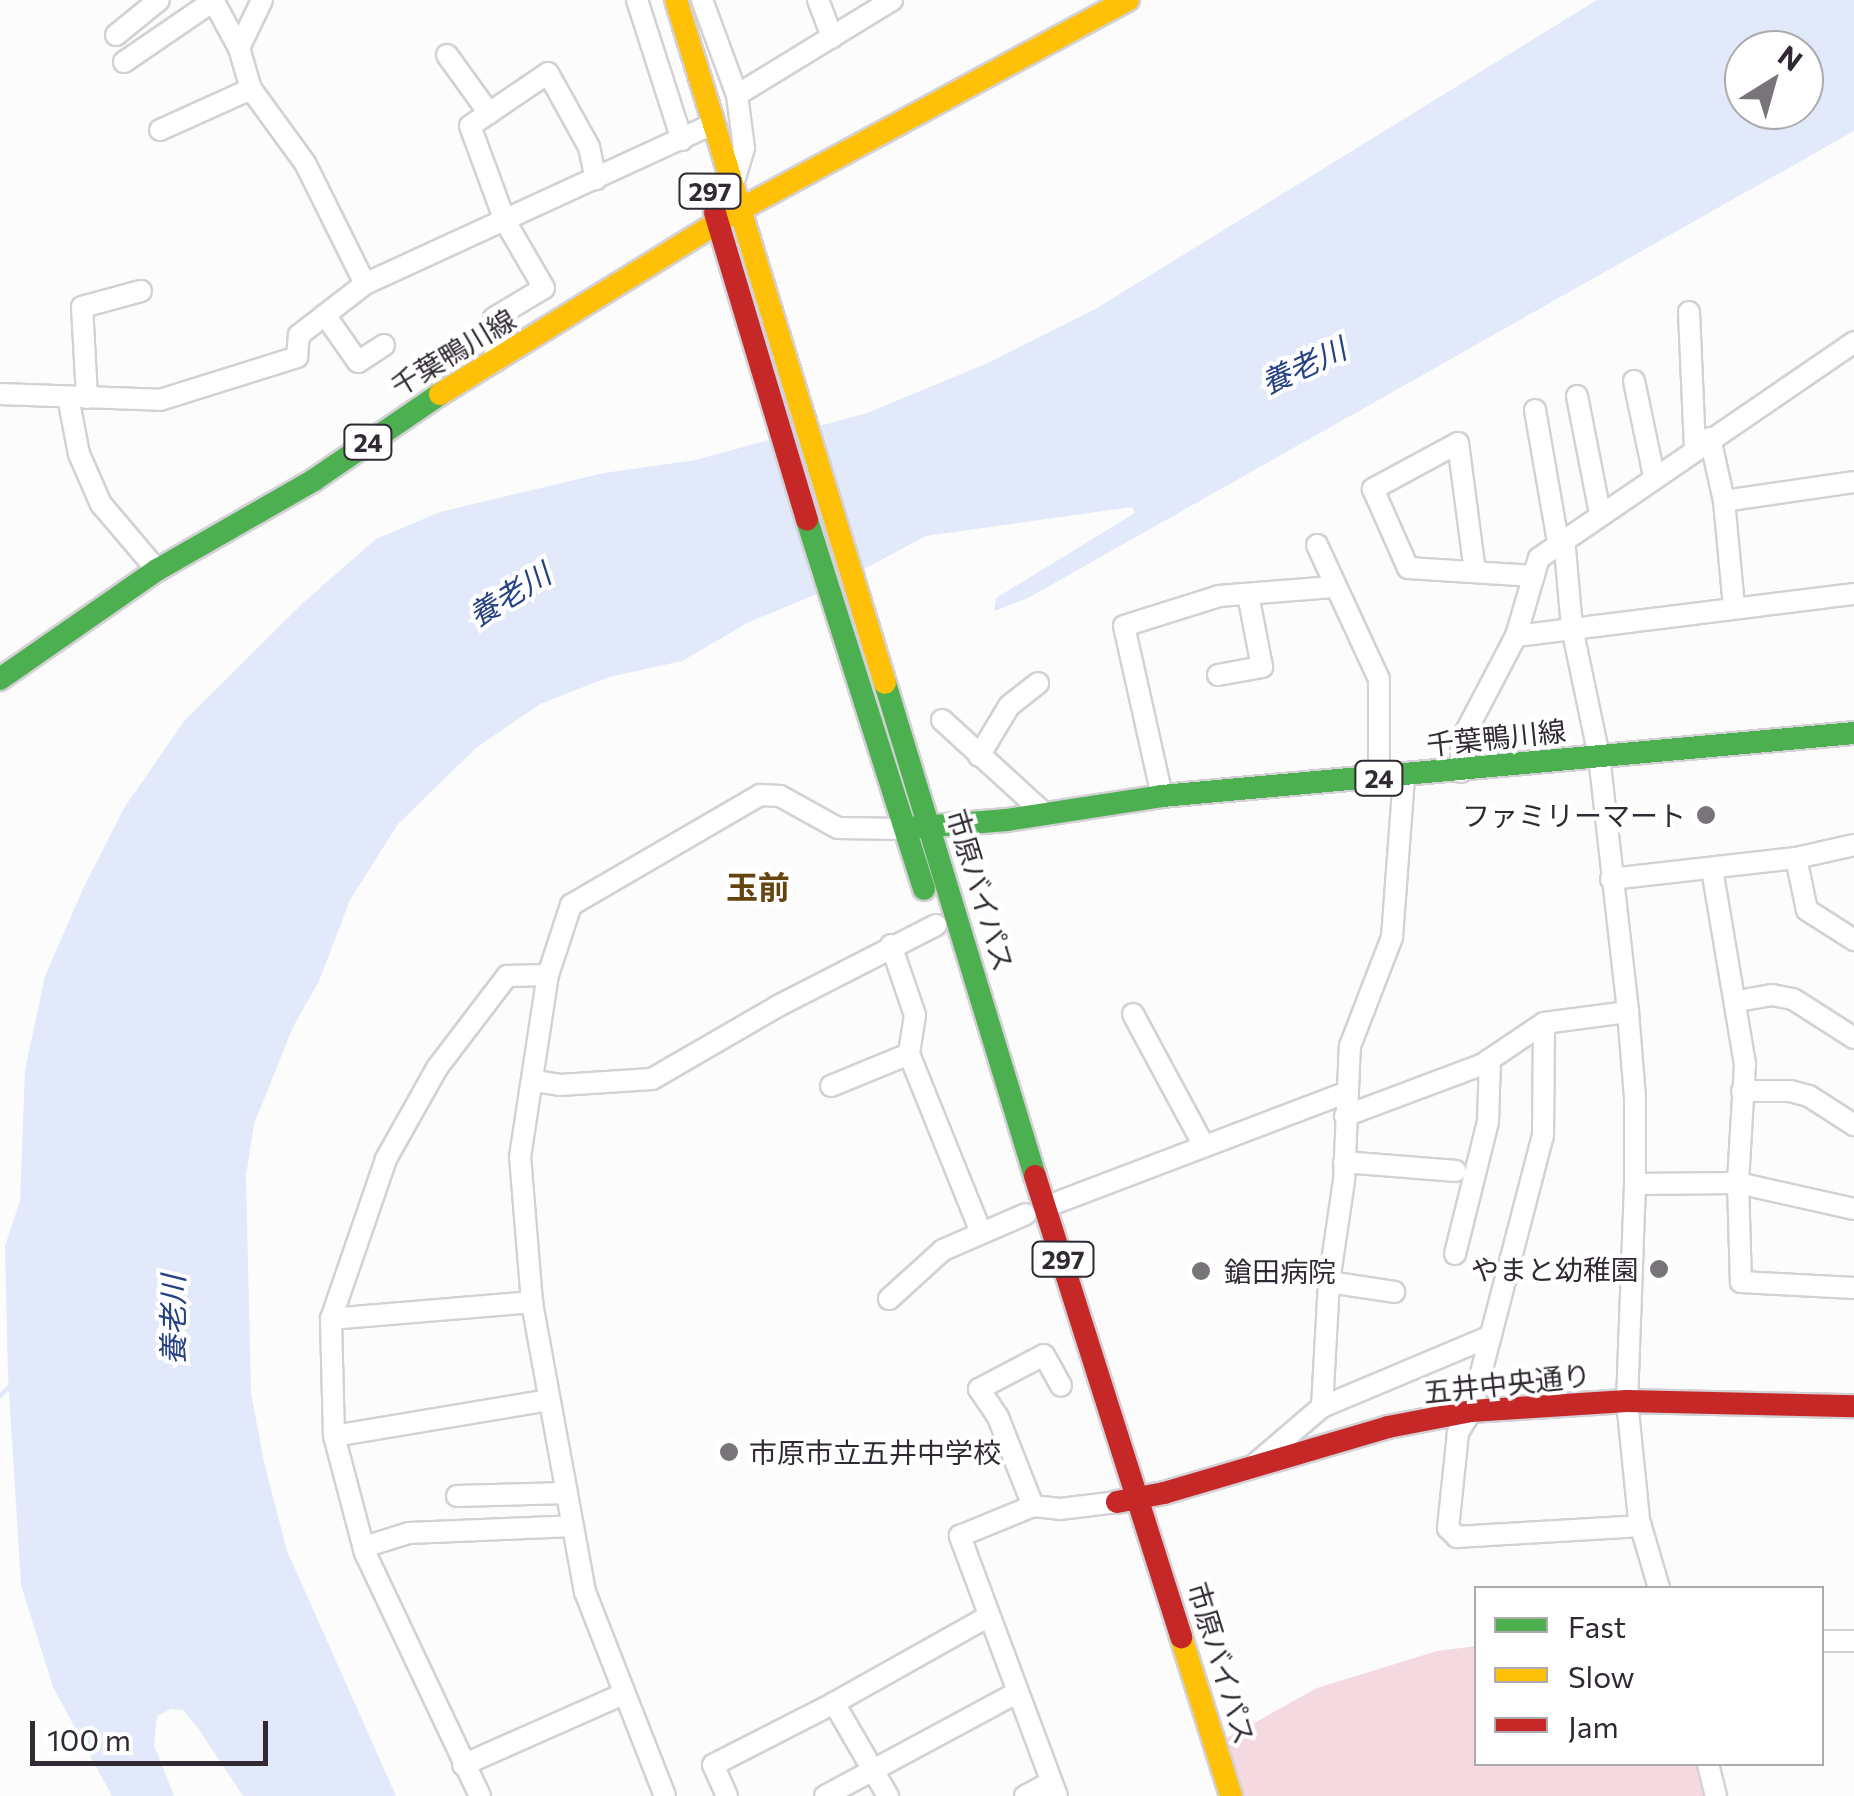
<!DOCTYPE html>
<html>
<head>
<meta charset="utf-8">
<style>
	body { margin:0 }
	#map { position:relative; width:1854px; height:1796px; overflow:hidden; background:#fcfcfc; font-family:Commissioner,"Noto Sans JP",sans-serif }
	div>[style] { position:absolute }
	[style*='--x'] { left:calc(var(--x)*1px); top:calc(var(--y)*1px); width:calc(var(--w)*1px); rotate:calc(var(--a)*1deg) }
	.green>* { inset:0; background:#f5d9e0 }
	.water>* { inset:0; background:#e1e9fb }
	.stream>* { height:5px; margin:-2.5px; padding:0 2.5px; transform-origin:2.5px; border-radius:2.5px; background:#e1e9fb }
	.roads { filter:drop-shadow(2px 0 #d4d1d6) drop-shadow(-2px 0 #d4d1d6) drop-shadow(0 2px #d4d1d6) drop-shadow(0 -2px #d4d1d6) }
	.street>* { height:20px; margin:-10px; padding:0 10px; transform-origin:10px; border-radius:10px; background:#fff }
	.fast>* { height:22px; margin:-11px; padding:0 11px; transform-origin:11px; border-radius:11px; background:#4caf50 }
	.slow>* { height:22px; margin:-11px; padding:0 11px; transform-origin:11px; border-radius:11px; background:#ffc107 }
	.jam>* { height:22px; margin:-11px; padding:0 11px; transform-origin:11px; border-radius:11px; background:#c62828 }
	.dots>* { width:28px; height:28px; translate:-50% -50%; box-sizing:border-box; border:5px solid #fff; border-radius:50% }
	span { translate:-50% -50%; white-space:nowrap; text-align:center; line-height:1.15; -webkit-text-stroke:8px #fff; paint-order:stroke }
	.shield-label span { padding:2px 8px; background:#fff; border:2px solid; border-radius:8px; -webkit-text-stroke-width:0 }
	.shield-label { font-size:25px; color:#312a34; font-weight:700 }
	.street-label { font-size:28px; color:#312a34 }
	.poi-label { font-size:28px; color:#312a34 }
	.right { translate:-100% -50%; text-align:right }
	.left { translate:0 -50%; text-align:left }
	.water-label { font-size:30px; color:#264184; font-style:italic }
	.quarter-label { font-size:32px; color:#664410; font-weight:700 }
	.legend { position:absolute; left:1474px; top:1586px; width:350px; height:180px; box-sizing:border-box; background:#fff; border:2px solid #adaaae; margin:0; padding:12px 18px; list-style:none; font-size:30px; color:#312a34 }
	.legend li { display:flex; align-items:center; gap:20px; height:50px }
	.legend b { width:50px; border:2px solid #adaaae }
	.north { position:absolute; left:1724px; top:30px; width:100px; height:100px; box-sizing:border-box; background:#fff; border:2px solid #adaaae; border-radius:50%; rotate:37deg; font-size:28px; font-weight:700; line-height:40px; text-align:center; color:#312a34 }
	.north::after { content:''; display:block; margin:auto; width:35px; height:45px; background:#78747a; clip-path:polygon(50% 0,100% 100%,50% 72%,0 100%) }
	.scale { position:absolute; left:30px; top:1721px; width:238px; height:45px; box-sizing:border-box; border:5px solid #312a34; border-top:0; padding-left:12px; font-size:30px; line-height:35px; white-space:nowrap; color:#312a34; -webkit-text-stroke:8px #fff; paint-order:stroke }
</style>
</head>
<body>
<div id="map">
	<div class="green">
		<i style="clip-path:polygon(1476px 1646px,1476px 1764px,1708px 1764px,1716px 1796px,1231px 1796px,1216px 1744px,1317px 1688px,1437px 1651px)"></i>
	</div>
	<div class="water">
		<i style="clip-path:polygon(evenodd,1597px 0,1854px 0,1854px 131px,1028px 598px,994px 611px,996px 598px,1135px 513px,1132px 507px,926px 536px,817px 594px,749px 622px,682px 661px,609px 677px,540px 704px,476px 748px,398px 824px,350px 900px,319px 981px,293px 1027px,254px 1124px,246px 1176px,251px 1393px,264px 1462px,287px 1551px,396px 1796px,243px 1796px,198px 1728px,183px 1710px,171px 1709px,157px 1716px,154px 1745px,174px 1796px,112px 1796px,53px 1687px,21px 1585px,8px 1376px,5px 1246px,20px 1201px,25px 1070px,45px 976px,83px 889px,124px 808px,185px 720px,304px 602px,376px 539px,440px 512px,604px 473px,696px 460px,867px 413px,988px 363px,1097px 308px,1597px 0,1744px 50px,1804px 50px,1804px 110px,1744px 110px,1744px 50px)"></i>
	</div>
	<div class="stream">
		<i style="--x:0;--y:1395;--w:17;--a:-45"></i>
	</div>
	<div class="roads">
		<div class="street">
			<i style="--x:213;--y:0;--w:55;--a:61.6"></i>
			<i style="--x:239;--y:48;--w:43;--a:73.7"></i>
			<i style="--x:251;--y:89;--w:92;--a:53.9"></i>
			<i style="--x:305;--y:163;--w:135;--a:63.6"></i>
			<i style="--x:637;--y:0;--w:147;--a:72.2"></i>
			<i style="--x:702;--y:0;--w:101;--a:69.8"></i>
			<i style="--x:737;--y:95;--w:53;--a:82.5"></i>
			<i style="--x:744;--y:148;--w:34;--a:107"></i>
			<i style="--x:818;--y:0;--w:40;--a:69"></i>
			<i style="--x:116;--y:35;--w:55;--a:-39.1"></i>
			<i style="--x:239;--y:48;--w:53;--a:-64.4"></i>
			<i style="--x:447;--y:55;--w:72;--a:54.1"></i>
			<i style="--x:124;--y:62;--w:108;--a:-34.4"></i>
			<i style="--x:737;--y:95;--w:182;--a:-31.5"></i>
			<i style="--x:160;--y:130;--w:100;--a:-24.3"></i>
			<i style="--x:1689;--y:312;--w:136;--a:87.5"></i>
			<i style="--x:325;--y:315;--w:57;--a:54.9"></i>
			<i style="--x:358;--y:362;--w:31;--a:-33"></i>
			<i style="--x:496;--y:361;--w:43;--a:-92.7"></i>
			<i style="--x:494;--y:318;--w:58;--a:-31"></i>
			<i style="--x:544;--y:288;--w:78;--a:-120.2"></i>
			<i style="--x:505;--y:221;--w:101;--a:-110.2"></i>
			<i style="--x:470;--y:126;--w:94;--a:-34.2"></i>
			<i style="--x:548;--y:73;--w:85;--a:61"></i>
			<i style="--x:589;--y:147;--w:33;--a:78"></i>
			<i style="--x:1634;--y:381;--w:97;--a:78.1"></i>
			<i style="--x:0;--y:394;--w:160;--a:2.1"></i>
			<i style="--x:160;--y:400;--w:144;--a:-17.4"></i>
			<i style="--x:297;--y:357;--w:22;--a:-85"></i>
			<i style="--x:299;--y:335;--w:83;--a:-37.7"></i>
			<i style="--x:365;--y:284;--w:383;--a:-24.7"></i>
			<i style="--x:1577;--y:396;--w:119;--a:78.9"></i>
			<i style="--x:68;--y:397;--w:58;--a:79.1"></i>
			<i style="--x:79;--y:454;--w:55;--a:66.3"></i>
			<i style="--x:101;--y:504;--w:87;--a:49.7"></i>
			<i style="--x:87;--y:398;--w:91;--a:-93.1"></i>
			<i style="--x:82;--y:307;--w:61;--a:-15.2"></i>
			<i style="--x:1535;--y:410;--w:134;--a:80.1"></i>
			<i style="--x:1710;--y:438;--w:65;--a:77.5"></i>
			<i style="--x:1724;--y:501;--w:106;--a:84.6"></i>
			<i style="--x:1724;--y:501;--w:131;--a:-8.3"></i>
			<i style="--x:1564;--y:538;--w:90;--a:84.9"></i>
			<i style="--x:1572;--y:628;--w:131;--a:78.1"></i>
			<i style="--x:1599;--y:756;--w:258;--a:83.5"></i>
			<i style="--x:1628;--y:1012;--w:85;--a:85.3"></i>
			<i style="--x:1635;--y:1097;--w:87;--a:90"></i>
			<i style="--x:1635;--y:1184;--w:217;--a:92.1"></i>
			<i style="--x:1627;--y:1401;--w:120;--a:84.2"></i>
			<i style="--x:1639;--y:1520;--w:71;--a:73.6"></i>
			<i style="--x:1317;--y:545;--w:148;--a:65.2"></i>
			<i style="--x:1379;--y:679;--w:99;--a:90"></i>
			<i style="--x:1475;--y:572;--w:130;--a:-97.5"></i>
			<i style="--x:1458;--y:443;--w:97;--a:151.6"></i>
			<i style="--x:1373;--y:489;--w:86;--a:66.1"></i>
			<i style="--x:1408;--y:568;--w:126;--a:3.6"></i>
			<i style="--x:1516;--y:636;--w:341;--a:-7.1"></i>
			<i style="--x:1218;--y:675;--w:45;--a:-10.3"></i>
			<i style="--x:1262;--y:667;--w:74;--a:-100.9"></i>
			<i style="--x:942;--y:720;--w:138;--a:42.4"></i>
			<i style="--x:979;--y:756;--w:58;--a:-59"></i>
			<i style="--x:1009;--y:706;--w:37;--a:-38"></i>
			<i style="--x:1461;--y:772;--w:31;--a:-90"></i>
			<i style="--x:1461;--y:741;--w:119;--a:-62.4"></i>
			<i style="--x:1516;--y:636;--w:81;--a:-73.6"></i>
			<i style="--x:1539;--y:558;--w:382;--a:-34.4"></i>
			<i style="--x:1162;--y:796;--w:174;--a:-102.6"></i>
			<i style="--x:1124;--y:626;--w:100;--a:-17.5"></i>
			<i style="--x:1219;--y:596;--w:114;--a:-4.5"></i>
			<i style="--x:1796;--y:858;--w:53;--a:78.1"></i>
			<i style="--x:1807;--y:910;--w:56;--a:32.6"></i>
			<i style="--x:1712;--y:869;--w:198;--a:80.4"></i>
			<i style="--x:1745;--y:1064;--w:119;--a:93.4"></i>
			<i style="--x:1738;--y:1183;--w:99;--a:88.3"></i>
			<i style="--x:1741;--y:1282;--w:113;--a:3"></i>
			<i style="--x:1611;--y:879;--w:186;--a:-6.5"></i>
			<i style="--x:1796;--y:858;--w:59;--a:-12.6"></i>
			<i style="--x:891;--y:945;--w:74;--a:71.1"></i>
			<i style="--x:915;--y:1015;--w:39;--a:99"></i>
			<i style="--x:909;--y:1054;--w:192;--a:68"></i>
			<i style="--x:1738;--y:1001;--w:35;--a:-10"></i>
			<i style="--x:1772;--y:995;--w:21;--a:11"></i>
			<i style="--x:1793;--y:999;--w:72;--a:32.6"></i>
			<i style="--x:1133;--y:1014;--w:150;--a:61.7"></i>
			<i style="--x:1544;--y:1023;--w:112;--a:90.5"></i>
			<i style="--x:1543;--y:1135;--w:285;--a:104.6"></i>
			<i style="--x:1471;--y:1411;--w:26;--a:121"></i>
			<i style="--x:1458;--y:1433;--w:96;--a:96"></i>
			<i style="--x:1448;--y:1528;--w:13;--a:45"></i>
			<i style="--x:1457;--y:1537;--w:184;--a:-3.4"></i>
			<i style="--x:535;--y:1081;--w:25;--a:9"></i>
			<i style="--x:560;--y:1085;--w:92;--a:-3.7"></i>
			<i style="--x:652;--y:1079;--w:143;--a:-30.1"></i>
			<i style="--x:776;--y:1007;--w:180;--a:-27.1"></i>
			<i style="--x:831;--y:1086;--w:84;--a:-22.3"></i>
			<i style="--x:1742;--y:1091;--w:48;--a:0"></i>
			<i style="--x:1790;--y:1091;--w:20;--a:15"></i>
			<i style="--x:1809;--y:1096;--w:54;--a:32.8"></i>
			<i style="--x:1345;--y:1116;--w:147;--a:-20.6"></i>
			<i style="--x:1483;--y:1064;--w:73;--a:-33.9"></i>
			<i style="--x:1544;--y:1023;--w:85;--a:-7.5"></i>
			<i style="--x:1344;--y:1162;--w:112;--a:4.6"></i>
			<i style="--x:1635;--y:1184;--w:103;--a:-0.6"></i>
			<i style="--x:1738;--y:1183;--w:119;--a:12.6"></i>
			<i style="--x:1045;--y:1207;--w:321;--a:-20.8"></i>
			<i style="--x:1455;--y:1254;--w:136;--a:-76"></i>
			<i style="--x:1488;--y:1122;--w:63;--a:-88.2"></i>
			<i style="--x:1329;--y:1282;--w:66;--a:8.7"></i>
			<i style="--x:889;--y:1299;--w:73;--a:-42.2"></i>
			<i style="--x:943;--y:1250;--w:90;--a:-23.4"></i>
			<i style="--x:331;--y:1319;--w:202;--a:-4.8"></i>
			<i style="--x:1322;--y:1407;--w:125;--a:-86.8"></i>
			<i style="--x:1329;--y:1282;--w:102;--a:-81.6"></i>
			<i style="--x:1344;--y:1181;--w:135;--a:-87.5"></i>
			<i style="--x:1350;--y:1046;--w:117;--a:-68.9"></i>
			<i style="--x:1392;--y:937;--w:161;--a:-85.7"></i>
			<i style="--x:334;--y:1436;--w:218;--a:-9.5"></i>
			<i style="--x:1254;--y:1465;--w:89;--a:-40.5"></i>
			<i style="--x:1322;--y:1407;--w:183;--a:-22.8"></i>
			<i style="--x:457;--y:1496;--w:110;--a:-1.6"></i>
			<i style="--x:1033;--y:1506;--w:96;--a:-111.5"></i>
			<i style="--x:998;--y:1417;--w:34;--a:-124"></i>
			<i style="--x:979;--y:1389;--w:73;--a:-27.6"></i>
			<i style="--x:1044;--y:1355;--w:35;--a:61"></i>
			<i style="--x:364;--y:1547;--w:47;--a:-17.3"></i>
			<i style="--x:409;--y:1533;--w:164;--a:-2.4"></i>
			<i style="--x:1822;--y:1641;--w:32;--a:0"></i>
			<i style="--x:834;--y:1703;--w:108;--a:59.9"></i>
			<i style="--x:1708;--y:1764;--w:33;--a:76"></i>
			<i style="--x:463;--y:1765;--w:175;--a:-23.9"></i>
			<i style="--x:480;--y:1796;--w:269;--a:-115.3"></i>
			<i style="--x:365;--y:1553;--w:121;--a:-104.8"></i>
			<i style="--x:334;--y:1436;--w:117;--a:-91.5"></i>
			<i style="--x:331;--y:1319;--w:169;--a:-71"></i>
			<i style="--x:386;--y:1159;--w:104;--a:-60.7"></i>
			<i style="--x:437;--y:1068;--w:116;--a:-52.7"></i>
			<i style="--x:507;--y:976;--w:41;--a:-1.4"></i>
			<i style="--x:665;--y:1796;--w:219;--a:-111.4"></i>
			<i style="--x:585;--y:1592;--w:295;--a:-100.4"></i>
			<i style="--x:532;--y:1302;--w:145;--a:-94.7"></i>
			<i style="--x:520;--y:1157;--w:184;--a:-81.3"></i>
			<i style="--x:548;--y:975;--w:74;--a:-71.8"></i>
			<i style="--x:571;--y:905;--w:219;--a:-30.2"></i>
			<i style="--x:760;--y:795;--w:20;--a:3"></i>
			<i style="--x:780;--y:796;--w:66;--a:28.9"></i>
			<i style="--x:838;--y:828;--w:67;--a:0.9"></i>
			<i style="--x:727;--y:1796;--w:34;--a:-114"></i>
			<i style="--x:713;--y:1765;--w:136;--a:-27.1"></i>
			<i style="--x:834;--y:1703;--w:176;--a:-29.3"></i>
			<i style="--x:825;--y:1796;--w:217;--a:-28.3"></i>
			<i style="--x:1025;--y:1796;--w:30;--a:-28"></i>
			<i style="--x:1057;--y:1796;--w:278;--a:-110.5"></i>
			<i style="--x:960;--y:1536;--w:79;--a:-22.3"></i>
			<i style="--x:1033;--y:1506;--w:27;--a:6"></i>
			<i style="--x:1060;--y:1509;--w:57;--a:-7"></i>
		</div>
		<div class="fast">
			<i style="--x:807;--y:520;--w:387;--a:72.4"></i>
			<i style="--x:0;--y:679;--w:191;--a:-34.8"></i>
			<i style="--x:157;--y:570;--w:181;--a:-29.8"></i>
			<i style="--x:314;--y:480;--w:153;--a:-34.3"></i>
			<i style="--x:885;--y:683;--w:515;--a:73.08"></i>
			<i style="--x:908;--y:828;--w:99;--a:-4.6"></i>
			<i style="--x:1007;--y:820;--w:157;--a:-8.8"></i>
			<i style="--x:1162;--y:796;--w:695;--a:-5.2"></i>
		</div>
		<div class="slow">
			<i style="--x:676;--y:0;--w:714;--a:72.99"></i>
			<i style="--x:739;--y:210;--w:442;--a:-28.4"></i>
			<i style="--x:440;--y:394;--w:347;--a:-31.7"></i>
			<i style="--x:1181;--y:1637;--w:167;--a:72.5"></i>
		</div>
		<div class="jam">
			<i style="--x:715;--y:213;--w:320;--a:73.3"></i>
			<i style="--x:1035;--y:1176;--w:484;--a:72.4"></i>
			<i style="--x:1117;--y:1502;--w:48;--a:-10.8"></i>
			<i style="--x:1164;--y:1493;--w:234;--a:-16.4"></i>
			<i style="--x:1388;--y:1427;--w:85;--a:-10.9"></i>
			<i style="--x:1471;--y:1411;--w:156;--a:-3.7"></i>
			<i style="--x:1627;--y:1401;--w:227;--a:1.3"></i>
		</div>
	</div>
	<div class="dots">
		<i style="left:1706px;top:815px;background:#78747a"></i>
		<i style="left:1659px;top:1269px;background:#78747a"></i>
		<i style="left:1201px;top:1271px;background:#78747a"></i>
		<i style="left:729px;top:1452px;background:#78747a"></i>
	</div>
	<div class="shield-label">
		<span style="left:710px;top:191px">297</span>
		<span style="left:368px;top:442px">24</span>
		<span style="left:1379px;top:778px">24</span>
		<span style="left:1063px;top:1259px">297</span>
	</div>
	<div class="street-label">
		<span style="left:453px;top:352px;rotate:-31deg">千葉鴨川線</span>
		<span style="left:1496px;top:737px;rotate:-6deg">千葉鴨川線</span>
		<span style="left:981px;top:890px;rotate:73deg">市原バイパス</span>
		<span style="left:1507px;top:1383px;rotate:-6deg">五井中央通り</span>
		<span style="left:1222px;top:1663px;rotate:73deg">市原バイパス</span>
	</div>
	<div class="poi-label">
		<span class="right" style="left:1686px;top:815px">ファミリーマート</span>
		<span class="right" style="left:1639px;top:1269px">やまと幼稚園</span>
		<span class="left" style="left:1224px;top:1271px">鎗田病院</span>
		<span class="left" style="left:749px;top:1452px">市原市立五井中学校</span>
	</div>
	<div class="water-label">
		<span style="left:1303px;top:365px;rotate:-25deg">養老川</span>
		<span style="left:509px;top:594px;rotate:-32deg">養老川</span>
		<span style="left:172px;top:1320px;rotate:-90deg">養老川</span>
	</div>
	<div class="quarter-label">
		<span style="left:758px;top:886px">玉前</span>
	</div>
	<ul class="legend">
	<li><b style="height:12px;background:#4caf50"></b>Fast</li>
	<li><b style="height:12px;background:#ffc107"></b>Slow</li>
	<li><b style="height:12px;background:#c62828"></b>Jam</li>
	</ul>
	<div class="north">N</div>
	<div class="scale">100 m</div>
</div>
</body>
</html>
